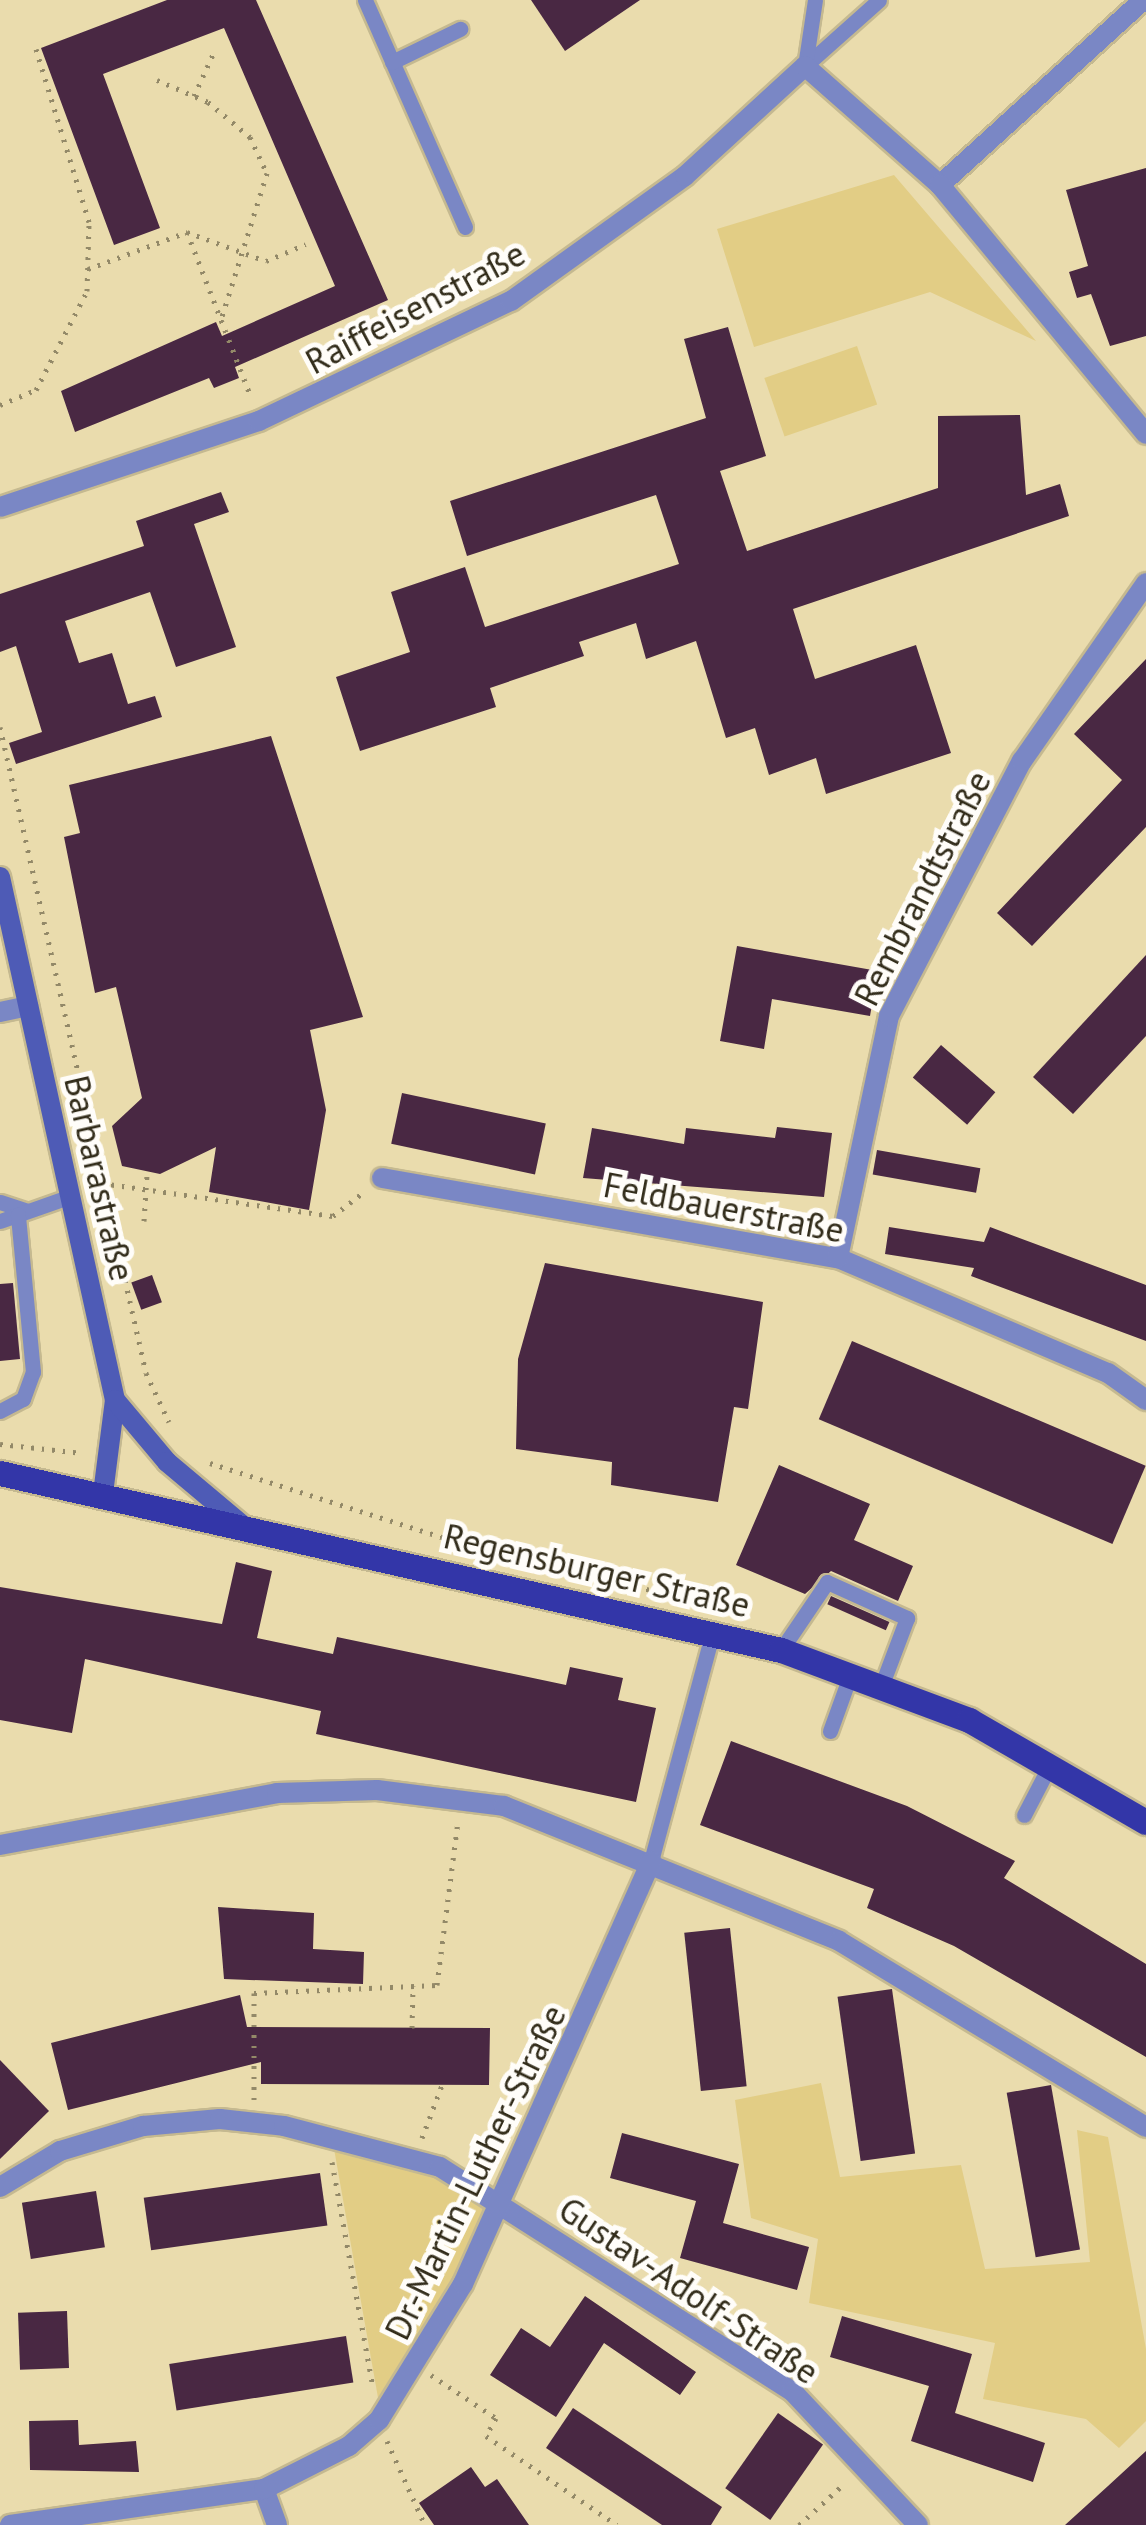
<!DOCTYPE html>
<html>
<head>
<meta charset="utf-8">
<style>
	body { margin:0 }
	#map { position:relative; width:1146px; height:2525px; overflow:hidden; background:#eadcad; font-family:"PT Sans",sans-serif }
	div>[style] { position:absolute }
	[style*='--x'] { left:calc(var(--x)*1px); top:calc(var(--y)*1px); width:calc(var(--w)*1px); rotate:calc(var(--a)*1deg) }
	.green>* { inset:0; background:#e2cd85; transform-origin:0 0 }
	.building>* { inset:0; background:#492843; transform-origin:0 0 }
	.path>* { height:5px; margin-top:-2.5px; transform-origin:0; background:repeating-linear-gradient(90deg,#938968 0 2.5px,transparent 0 10.5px) }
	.roads { filter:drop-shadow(2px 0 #c5b990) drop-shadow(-2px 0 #c5b990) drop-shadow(0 2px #c5b990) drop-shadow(0 -2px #c5b990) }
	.lane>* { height:15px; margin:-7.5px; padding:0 7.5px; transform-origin:7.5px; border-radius:7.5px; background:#7a87c5 }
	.street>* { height:20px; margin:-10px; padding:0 10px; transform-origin:10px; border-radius:10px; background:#7a87c5 }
	.secondary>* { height:20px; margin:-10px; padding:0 10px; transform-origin:10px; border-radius:10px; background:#4e5bb6 }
	.primary>* { height:25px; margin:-12.5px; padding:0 12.5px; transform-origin:12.5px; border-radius:12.5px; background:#3336a8 }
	span { translate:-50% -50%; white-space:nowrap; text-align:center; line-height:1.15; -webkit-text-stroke:10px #fffdf9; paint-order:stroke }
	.street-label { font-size:35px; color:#322c1a }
</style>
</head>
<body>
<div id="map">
	<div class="green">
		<i style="clip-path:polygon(894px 175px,1036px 341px,930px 292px,754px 347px,717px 229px)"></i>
		<i style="left:857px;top:346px;width:62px;height:98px;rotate:71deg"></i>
		<i style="clip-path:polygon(821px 2083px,840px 2177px,961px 2165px,985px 2269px,1090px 2262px,1077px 2130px,1108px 2137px,1146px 2349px,1146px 2421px,1119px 2448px,1086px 2419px,983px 2399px,995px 2343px,809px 2303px,818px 2239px,751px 2218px,735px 2100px)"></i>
		<i style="clip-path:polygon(333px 2143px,440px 2173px,495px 2205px,380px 2409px)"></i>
	</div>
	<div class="building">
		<i style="clip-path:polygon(167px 0,256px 0,388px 300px,235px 367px,239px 378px,214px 388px,209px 378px,75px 432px,61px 391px,216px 322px,222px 336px,335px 286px,224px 28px,103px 74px,160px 228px,114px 245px,41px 48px)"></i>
		<i style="clip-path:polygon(531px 0,640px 0,565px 51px)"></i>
		<i style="clip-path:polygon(1146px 168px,1146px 336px,1110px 346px,1091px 294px,1077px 298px,1069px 272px,1088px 266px,1066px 190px)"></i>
		<i style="clip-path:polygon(728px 327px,766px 456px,720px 471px,747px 551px,938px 488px,938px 416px,1020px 415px,1026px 495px,1060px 484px,1069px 516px,793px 609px,815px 679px,916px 645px,951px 753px,826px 794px,816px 758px,769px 775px,755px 728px,726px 738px,696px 641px,646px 659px,636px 623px,579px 642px,584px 656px,490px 688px,496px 707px,360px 751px,336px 677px,410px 652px,391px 592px,465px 567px,485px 627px,679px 564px,656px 495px,467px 556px,450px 501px,706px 418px,684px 339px)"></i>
		<i style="clip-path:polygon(221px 492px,229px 512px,194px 524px,236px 647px,176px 667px,150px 592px,65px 621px,79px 663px,112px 653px,128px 704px,155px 696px,162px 717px,16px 764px,9px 743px,42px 732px,16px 646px,0 652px,0 594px,144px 546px,136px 521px)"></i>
		<i style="clip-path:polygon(1146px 659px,1146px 827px,1032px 946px,997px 913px,1122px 780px,1074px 734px)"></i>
		<i style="clip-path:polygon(271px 736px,363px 1017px,310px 1030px,326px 1110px,309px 1210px,209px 1192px,216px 1147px,160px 1174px,122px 1166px,112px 1126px,142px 1098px,116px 987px,95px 993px,64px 837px,80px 833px,69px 785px)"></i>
		<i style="clip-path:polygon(737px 946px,878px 971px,870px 1016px,772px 999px,764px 1049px,720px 1041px)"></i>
		<i style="clip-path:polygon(1146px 955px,1146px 1036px,1073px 1114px,1033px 1077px)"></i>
		<i style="left:941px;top:1045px;width:72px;height:43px;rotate:41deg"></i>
		<i style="left:402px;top:1093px;width:147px;height:52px;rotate:12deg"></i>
		<i style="clip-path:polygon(777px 1127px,832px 1133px,824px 1197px,583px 1178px,592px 1128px,684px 1144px,686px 1128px,775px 1138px)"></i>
		<i style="left:877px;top:1150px;width:105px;height:25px;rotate:10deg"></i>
		<i style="clip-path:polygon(889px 1227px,984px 1242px,990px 1227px,1146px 1285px,1146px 1341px,971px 1276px,974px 1268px,885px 1254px)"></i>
		<i style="clip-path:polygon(545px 1263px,763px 1302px,748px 1409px,734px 1407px,718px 1502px,611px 1485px,612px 1462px,516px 1449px,518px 1359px)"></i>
		<i style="left:152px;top:1275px;width:29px;height:22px;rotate:70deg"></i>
		<i style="clip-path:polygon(13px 1283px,20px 1359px,0 1361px,0 1284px)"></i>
		<i style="left:852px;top:1341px;width:319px;height:85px;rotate:23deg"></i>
		<i style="clip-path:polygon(779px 1465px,870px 1504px,854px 1540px,913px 1566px,898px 1601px,831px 1571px,805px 1594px,736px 1565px)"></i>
		<i style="clip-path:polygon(236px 1562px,272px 1571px,257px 1638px,333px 1654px,337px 1637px,566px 1685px,570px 1667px,623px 1678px,618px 1700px,656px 1708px,636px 1802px,316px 1734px,321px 1711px,85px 1659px,72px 1733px,0 1720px,0 1587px,222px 1624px)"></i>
		<i style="left:831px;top:1596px;width:64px;height:9px;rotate:24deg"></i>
		<i style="clip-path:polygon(731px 1741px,907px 1806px,1015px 1861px,1004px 1878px,1146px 1964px,1146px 2057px,954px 1946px,867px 1908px,874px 1889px,700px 1825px)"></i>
		<i style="clip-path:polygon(218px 1907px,314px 1913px,313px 1949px,364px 1952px,363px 1984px,224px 1979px)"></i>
		<i style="left:730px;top:1928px;width:159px;height:46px;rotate:84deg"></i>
		<i style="left:892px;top:1989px;width:166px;height:55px;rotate:82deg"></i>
		<i style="clip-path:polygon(240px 1995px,247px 2027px,490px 2028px,489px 2085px,261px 2084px,261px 2062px,68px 2110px,51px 2043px)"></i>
		<i style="clip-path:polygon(0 2060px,49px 2111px,0 2159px)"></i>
		<i style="left:1051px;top:2085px;width:167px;height:45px;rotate:80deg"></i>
		<i style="clip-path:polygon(622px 2133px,739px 2164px,723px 2223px,809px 2247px,797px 2290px,680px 2258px,696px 2201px,610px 2178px)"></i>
		<i style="left:320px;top:2173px;width:53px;height:178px;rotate:82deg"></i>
		<i style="left:96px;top:2191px;width:57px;height:75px;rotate:81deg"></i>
		<i style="clip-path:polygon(585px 2296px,696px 2372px,680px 2395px,604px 2343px,556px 2417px,490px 2375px,521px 2328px,550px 2347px)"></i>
		<i style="left:67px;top:2311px;width:57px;height:49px;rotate:88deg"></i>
		<i style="clip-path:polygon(842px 2316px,972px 2354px,955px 2413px,1045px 2443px,1033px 2482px,911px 2441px,929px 2386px,830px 2357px)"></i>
		<i style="left:346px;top:2336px;width:47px;height:179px;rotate:81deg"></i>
		<i style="clip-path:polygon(573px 2408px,722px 2507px,711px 2525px,662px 2525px,546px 2448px)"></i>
		<i style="left:778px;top:2413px;width:55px;height:92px;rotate:35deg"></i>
		<i style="clip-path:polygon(78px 2420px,79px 2445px,136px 2441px,139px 2472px,30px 2470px,29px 2421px)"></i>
		<i style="clip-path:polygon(1146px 2451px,1146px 2525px,1065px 2525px,1108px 2486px)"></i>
		<i style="clip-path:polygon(471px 2467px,485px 2487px,497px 2479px,529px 2525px,434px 2525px,419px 2503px)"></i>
	</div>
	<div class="path">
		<i style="--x:157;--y:80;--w:56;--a:23.3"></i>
		<i style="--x:208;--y:102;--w:55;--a:39.8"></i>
		<i style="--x:250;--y:137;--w:40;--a:65"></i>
		<i style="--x:267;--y:173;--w:151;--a:107.4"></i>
		<i style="--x:194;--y:96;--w:51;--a:-65.5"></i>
		<i style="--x:187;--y:232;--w:177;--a:68.8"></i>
		<i style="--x:88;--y:269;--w:106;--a:-20.5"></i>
		<i style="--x:187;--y:232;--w:84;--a:20.2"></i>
		<i style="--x:266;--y:261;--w:43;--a:-23"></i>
		<i style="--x:0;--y:405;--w:39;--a:-23"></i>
		<i style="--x:36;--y:390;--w:111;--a:-62.7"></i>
		<i style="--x:87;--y:291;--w:69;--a:-88.3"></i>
		<i style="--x:89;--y:222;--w:181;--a:-107"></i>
		<i style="--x:0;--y:727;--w:662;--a:77.26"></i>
		<i style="--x:146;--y:1373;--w:54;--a:64.9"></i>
		<i style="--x:101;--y:1183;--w:234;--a:8.1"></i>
		<i style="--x:333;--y:1216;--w:39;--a:-38"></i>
		<i style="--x:144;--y:1221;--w:47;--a:-86.3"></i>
		<i style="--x:0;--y:1444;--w:83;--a:6.2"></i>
		<i style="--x:210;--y:1463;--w:287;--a:17.7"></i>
		<i style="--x:483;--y:1550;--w:242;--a:13.4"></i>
		<i style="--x:412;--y:2028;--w:42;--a:-88.6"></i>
		<i style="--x:254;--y:2100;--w:107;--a:-90"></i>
		<i style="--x:254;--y:1993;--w:183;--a:-2.5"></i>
		<i style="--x:437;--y:1985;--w:164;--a:-82.7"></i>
		<i style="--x:422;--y:2138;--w:57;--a:-69.3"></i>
		<i style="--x:332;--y:2162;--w:225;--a:79.7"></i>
		<i style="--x:431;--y:2375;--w:78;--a:33.5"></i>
		<i style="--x:496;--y:2418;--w:21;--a:119"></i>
		<i style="--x:486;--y:2436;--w:158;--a:34.2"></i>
		<i style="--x:387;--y:2441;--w:92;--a:65.7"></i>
		<i style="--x:799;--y:2525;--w:62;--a:-42.4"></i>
	</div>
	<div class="roads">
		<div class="lane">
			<i style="--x:365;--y:0;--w:248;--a:66.2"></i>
			<i style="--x:392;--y:62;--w:76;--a:-25.9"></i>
			<i style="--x:805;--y:66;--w:99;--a:-41.7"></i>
			<i style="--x:805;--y:66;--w:67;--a:-81.4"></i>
			<i style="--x:0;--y:1202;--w:28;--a:18"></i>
			<i style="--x:0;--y:1221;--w:75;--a:-19.4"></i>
			<i style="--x:0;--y:1411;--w:26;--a:-28"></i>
			<i style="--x:23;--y:1399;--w:29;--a:-70"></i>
			<i style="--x:33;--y:1372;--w:158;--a:-95.5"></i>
			<i style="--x:781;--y:1650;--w:82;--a:-55.9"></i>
			<i style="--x:827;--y:1582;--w:88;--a:24.2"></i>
			<i style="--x:907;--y:1618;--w:71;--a:110.7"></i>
			<i style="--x:830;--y:1731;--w:62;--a:-70.1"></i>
			<i style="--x:1024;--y:1815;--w:59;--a:-62.6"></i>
			<i style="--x:651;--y:1861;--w:237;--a:-74.9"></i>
		</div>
		<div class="street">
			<i style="--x:940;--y:185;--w:275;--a:-42.3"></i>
			<i style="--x:0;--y:507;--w:273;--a:-18.4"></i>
			<i style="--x:259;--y:421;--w:279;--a:-25.5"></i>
			<i style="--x:511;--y:301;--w:214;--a:-35.7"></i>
			<i style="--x:685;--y:176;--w:163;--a:-42.5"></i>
			<i style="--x:805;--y:66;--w:180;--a:41.4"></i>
			<i style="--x:940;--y:185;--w:323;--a:50.4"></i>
			<i style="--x:0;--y:1012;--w:29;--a:-12"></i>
			<i style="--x:382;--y:1178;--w:463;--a:10"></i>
			<i style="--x:838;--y:1258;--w:293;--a:23.1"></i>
			<i style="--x:1108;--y:1373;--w:47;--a:35.4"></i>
			<i style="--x:838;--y:1258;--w:247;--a:-78.1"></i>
			<i style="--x:889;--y:1016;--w:288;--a:-62.5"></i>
			<i style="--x:1022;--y:761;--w:217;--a:-55.1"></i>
			<i style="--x:0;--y:1845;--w:282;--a:-10.6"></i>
			<i style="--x:277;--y:1793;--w:100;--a:-1.7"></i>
			<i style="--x:377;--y:1790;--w:128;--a:7.2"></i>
			<i style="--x:504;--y:1806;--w:361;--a:21.9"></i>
			<i style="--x:839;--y:1941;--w:359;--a:31.2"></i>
			<i style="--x:0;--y:2187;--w:70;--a:-31"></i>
			<i style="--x:60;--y:2151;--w:87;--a:-16.8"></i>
			<i style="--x:143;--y:2126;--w:77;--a:-5.2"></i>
			<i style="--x:220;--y:2119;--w:64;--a:6.2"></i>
			<i style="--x:284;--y:2126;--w:161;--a:14.7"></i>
			<i style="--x:440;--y:2167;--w:417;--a:32.5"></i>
			<i style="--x:792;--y:2391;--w:184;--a:46.8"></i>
			<i style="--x:264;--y:2489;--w:38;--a:70"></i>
			<i style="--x:10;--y:2525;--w:257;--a:-8.1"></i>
			<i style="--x:264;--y:2489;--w:95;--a:-26.8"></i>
			<i style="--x:349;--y:2446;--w:40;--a:-41"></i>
			<i style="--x:379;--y:2420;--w:160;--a:-58.3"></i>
			<i style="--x:463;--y:2284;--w:463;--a:-66"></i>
		</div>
		<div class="secondary">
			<i style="--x:0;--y:877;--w:535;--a:77.6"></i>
			<i style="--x:115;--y:1400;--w:95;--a:97.3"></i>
			<i style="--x:115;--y:1400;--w:81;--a:50"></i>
			<i style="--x:167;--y:1462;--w:98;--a:40"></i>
		</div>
		<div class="primary">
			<i style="--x:0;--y:1473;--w:801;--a:12.77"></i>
			<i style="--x:781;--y:1650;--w:201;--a:20.4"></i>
			<i style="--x:969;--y:1720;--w:204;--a:30"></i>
		</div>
	</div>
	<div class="street-label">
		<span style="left:415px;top:307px;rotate:-28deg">Raiffeisenstraße</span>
		<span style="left:922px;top:888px;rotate:-63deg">Rembrandtstraße</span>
		<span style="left:100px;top:1178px;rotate:77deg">Barbarastraße</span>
		<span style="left:724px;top:1207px;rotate:11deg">Feldbauerstraße</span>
		<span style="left:597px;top:1570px;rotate:13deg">Regensburger Straße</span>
		<span style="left:475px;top:2172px;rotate:-64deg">Dr.-Martin-Luther-Straße</span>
		<span style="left:689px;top:2290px;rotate:34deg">Gustav-Adolf-Straße</span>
	</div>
</div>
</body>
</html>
